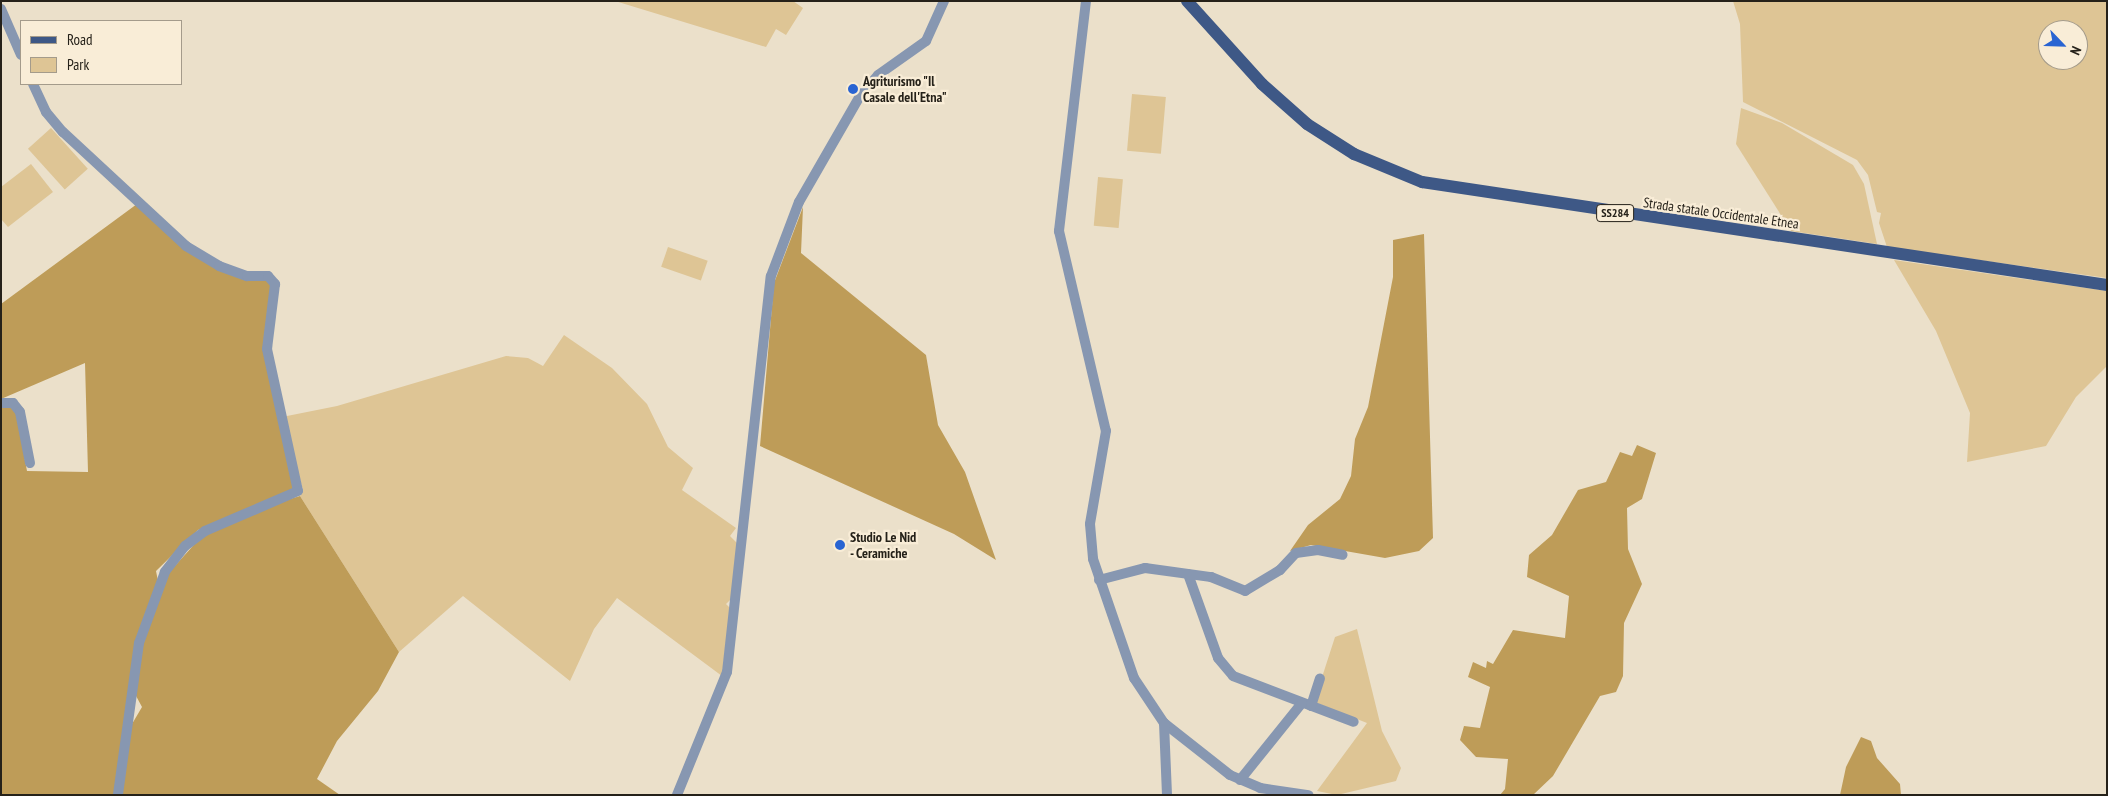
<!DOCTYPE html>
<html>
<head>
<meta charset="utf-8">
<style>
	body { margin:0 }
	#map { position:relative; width:2108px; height:796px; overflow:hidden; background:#ebe0ca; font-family:"PT Sans Narrow",sans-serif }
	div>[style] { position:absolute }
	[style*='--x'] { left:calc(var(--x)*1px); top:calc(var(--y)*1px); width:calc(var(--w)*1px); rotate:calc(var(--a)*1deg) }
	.green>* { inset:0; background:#dec595; transform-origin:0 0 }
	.forest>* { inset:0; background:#be9c58 }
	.minor>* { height:10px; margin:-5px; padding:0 5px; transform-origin:5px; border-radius:5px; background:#8797b1 }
	.major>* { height:12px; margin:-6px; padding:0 6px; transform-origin:6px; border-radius:6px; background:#3e5886 }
	.dots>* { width:14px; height:14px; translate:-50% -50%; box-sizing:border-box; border:2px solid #f9edd7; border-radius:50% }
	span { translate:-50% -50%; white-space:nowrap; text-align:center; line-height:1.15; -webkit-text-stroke:4.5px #f9edd7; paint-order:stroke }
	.shield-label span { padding:1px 4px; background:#f9edd7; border:1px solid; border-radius:4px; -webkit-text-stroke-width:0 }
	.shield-label { font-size:12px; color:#252119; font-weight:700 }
	.poi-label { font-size:14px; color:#252119; font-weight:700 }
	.left { translate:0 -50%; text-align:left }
	.street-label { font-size:14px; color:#252119 }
	.frame { position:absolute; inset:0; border:2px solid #252119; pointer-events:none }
	.legend { position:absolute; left:20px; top:20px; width:162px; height:65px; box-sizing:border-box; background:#f9edd7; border:1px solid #a49b8b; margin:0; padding:6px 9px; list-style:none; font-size:15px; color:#252119 }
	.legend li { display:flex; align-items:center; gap:10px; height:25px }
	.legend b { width:25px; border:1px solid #a49b8b }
	.north { position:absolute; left:2038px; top:20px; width:50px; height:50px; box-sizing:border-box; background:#f9edd7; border:1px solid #a49b8b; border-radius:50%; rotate:114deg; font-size:14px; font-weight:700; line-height:20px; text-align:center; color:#252119 }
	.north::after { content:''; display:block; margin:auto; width:18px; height:22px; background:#2964d2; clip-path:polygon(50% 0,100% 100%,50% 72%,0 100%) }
</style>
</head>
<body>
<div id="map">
	<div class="green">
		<i style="clip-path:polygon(615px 1px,793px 1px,803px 8px,786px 35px,776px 29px,766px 47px)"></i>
		<i style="clip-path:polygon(evenodd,1733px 1px,2107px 1px,2107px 278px,1887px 247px,1879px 223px,1881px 213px,1877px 212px,1868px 175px,1857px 160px,1743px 102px,1740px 24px,1733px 1px,2048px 30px,2078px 30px,2078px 60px,2048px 60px,2048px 30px)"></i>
		<i style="left:1132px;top:94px;width:34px;height:57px;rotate:5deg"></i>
		<i style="clip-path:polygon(1741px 108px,1782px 123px,1853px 165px,1864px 184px,1877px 244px,1791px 231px,1736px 144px)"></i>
		<i style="left:51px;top:128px;width:55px;height:31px;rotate:48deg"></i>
		<i style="clip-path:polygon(31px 164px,53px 192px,8px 227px,1px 219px,1px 187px)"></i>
		<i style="left:1098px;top:177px;width:25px;height:49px;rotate:5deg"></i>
		<i style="left:668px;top:247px;width:42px;height:21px;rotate:19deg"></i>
		<i style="clip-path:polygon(1894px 260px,2107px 291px,2107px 366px,2076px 397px,2046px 446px,1967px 462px,1970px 413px,1936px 331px)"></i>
		<i style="clip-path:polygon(564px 335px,612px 368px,647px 404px,668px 447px,693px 468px,682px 490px,736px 528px,730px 536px,737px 543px,731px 599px,726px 604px,730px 608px,722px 676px,617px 598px,594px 629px,570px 681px,463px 596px,399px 652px,300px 496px,303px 490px,282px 417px,337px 406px,506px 356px,528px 358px,543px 366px)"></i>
		<i style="clip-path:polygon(1357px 629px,1382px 731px,1401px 768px,1396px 781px,1337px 795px,1317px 791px,1367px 723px,1314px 702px,1335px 637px)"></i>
	</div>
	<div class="forest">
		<i style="clip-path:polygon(137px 204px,184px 248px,271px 281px,264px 349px,295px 489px,198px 530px,156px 571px,158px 581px,149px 605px,115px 795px,1px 795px,1px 406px,9px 405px,16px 412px,27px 471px,88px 472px,85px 363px,1px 399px,1px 304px)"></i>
		<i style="clip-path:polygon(803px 207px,801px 253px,926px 355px,938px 425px,965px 472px,996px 560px,954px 534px,760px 446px,774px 283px)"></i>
		<i style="clip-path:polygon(1424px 234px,1433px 538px,1419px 551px,1385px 558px,1311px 545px,1290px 551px,1308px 525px,1340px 499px,1351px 476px,1355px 439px,1368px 407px,1393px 277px,1393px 240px)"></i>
		<i style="clip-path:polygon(1637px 445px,1656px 453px,1642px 499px,1627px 508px,1628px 549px,1642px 584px,1624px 623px,1623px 676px,1616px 692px,1600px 696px,1553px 776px,1533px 795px,1500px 795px,1505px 789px,1508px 759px,1476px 757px,1460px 740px,1464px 726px,1480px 728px,1490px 687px,1468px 677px,1473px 662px,1486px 668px,1487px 661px,1493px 664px,1513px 630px,1565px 638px,1569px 596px,1527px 577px,1529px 555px,1552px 535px,1578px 490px,1606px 482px,1620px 452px,1632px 456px)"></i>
		<i style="clip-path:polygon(300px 496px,399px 652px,378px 691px,337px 741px,317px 779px,340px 795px,121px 795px,132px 724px,142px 707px,135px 694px,143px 642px,165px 577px,200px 538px,254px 510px)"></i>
		<i style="clip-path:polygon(1861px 737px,1871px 741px,1877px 758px,1900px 784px,1901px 795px,1840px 795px,1846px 767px)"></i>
	</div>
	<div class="minor">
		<i style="--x:1086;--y:1;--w:232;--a:96.7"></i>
		<i style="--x:1059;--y:231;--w:205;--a:76.8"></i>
		<i style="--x:1106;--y:431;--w:94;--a:99.8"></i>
		<i style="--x:1090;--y:524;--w:35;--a:85"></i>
		<i style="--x:1093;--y:559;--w:126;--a:71"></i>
		<i style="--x:1134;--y:678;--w:54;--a:56.3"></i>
		<i style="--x:1164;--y:723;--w:84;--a:38.2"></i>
		<i style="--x:1230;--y:775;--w:33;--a:23"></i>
		<i style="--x:1260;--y:788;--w:49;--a:8.3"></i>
		<i style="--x:1;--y:9;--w:50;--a:66.5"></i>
		<i style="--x:33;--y:84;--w:31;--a:65"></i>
		<i style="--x:46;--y:112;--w:26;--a:50"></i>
		<i style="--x:63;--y:132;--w:168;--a:42.8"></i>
		<i style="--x:186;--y:246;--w:39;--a:31"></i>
		<i style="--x:219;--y:266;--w:30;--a:20"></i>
		<i style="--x:247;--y:276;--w:21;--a:0"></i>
		<i style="--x:268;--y:276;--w:11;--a:49"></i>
		<i style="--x:275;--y:284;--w:65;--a:97"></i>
		<i style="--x:267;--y:349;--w:145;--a:77.7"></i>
		<i style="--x:298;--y:491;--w:101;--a:156.7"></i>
		<i style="--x:205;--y:531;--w:25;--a:143"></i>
		<i style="--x:185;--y:546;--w:33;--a:128"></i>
		<i style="--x:165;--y:572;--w:76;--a:110.1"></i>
		<i style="--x:139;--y:643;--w:153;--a:97.9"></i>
		<i style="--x:1;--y:403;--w:12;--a:0"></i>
		<i style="--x:13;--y:403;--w:11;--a:52"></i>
		<i style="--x:20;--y:412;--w:52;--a:78.9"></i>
		<i style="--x:1188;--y:574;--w:89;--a:70.3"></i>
		<i style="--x:1218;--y:658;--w:23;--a:50"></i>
		<i style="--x:1233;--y:676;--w:129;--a:20.8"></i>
		<i style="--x:1099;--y:580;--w:48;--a:-14.6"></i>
		<i style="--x:1145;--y:568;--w:67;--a:7.8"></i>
		<i style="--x:1211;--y:577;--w:37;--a:22"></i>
		<i style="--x:1245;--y:591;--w:41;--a:-31"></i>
		<i style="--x:1280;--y:570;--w:23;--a:-47"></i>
		<i style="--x:1296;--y:553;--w:22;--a:-8"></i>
		<i style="--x:1318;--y:550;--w:25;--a:11"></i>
		<i style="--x:1311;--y:706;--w:29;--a:-72"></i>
		<i style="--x:1164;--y:723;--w:72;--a:87.6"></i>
		<i style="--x:1240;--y:780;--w:99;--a:-51.2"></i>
		<i style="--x:677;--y:795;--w:133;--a:-67.9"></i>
		<i style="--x:727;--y:672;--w:398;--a:-83.7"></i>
		<i style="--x:771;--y:276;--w:79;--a:-69.3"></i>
		<i style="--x:799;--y:202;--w:122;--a:-60.1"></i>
		<i style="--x:860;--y:96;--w:28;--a:-49"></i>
		<i style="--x:878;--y:75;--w:59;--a:-35.3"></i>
		<i style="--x:926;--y:41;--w:44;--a:-65.8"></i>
	</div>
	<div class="major">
		<i style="--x:1187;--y:1;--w:112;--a:47.9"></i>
		<i style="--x:1262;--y:84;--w:60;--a:41.6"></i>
		<i style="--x:1307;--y:124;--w:56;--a:32.6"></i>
		<i style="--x:1354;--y:154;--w:74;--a:22.4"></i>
		<i style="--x:1422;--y:182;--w:693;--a:8.55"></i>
	</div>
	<div class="dots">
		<i style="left:853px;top:89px;background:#2964d2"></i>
		<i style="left:840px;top:545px;background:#2964d2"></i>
	</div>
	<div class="shield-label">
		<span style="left:1615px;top:213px">SS284</span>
	</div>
	<div class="poi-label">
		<span class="left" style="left:863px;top:89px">Agriturismo "Il<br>Casale dell'Etna"</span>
		<span class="left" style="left:850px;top:545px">Studio Le Nid<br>- Ceramiche</span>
	</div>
	<div class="street-label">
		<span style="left:1721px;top:213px;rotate:8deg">Strada statale Occidentale Etnea</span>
	</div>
	<div class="frame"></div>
	<ul class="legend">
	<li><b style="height:6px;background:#3e5886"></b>Road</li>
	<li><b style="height:14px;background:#dec595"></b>Park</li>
	</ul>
	<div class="north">N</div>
</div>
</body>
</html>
